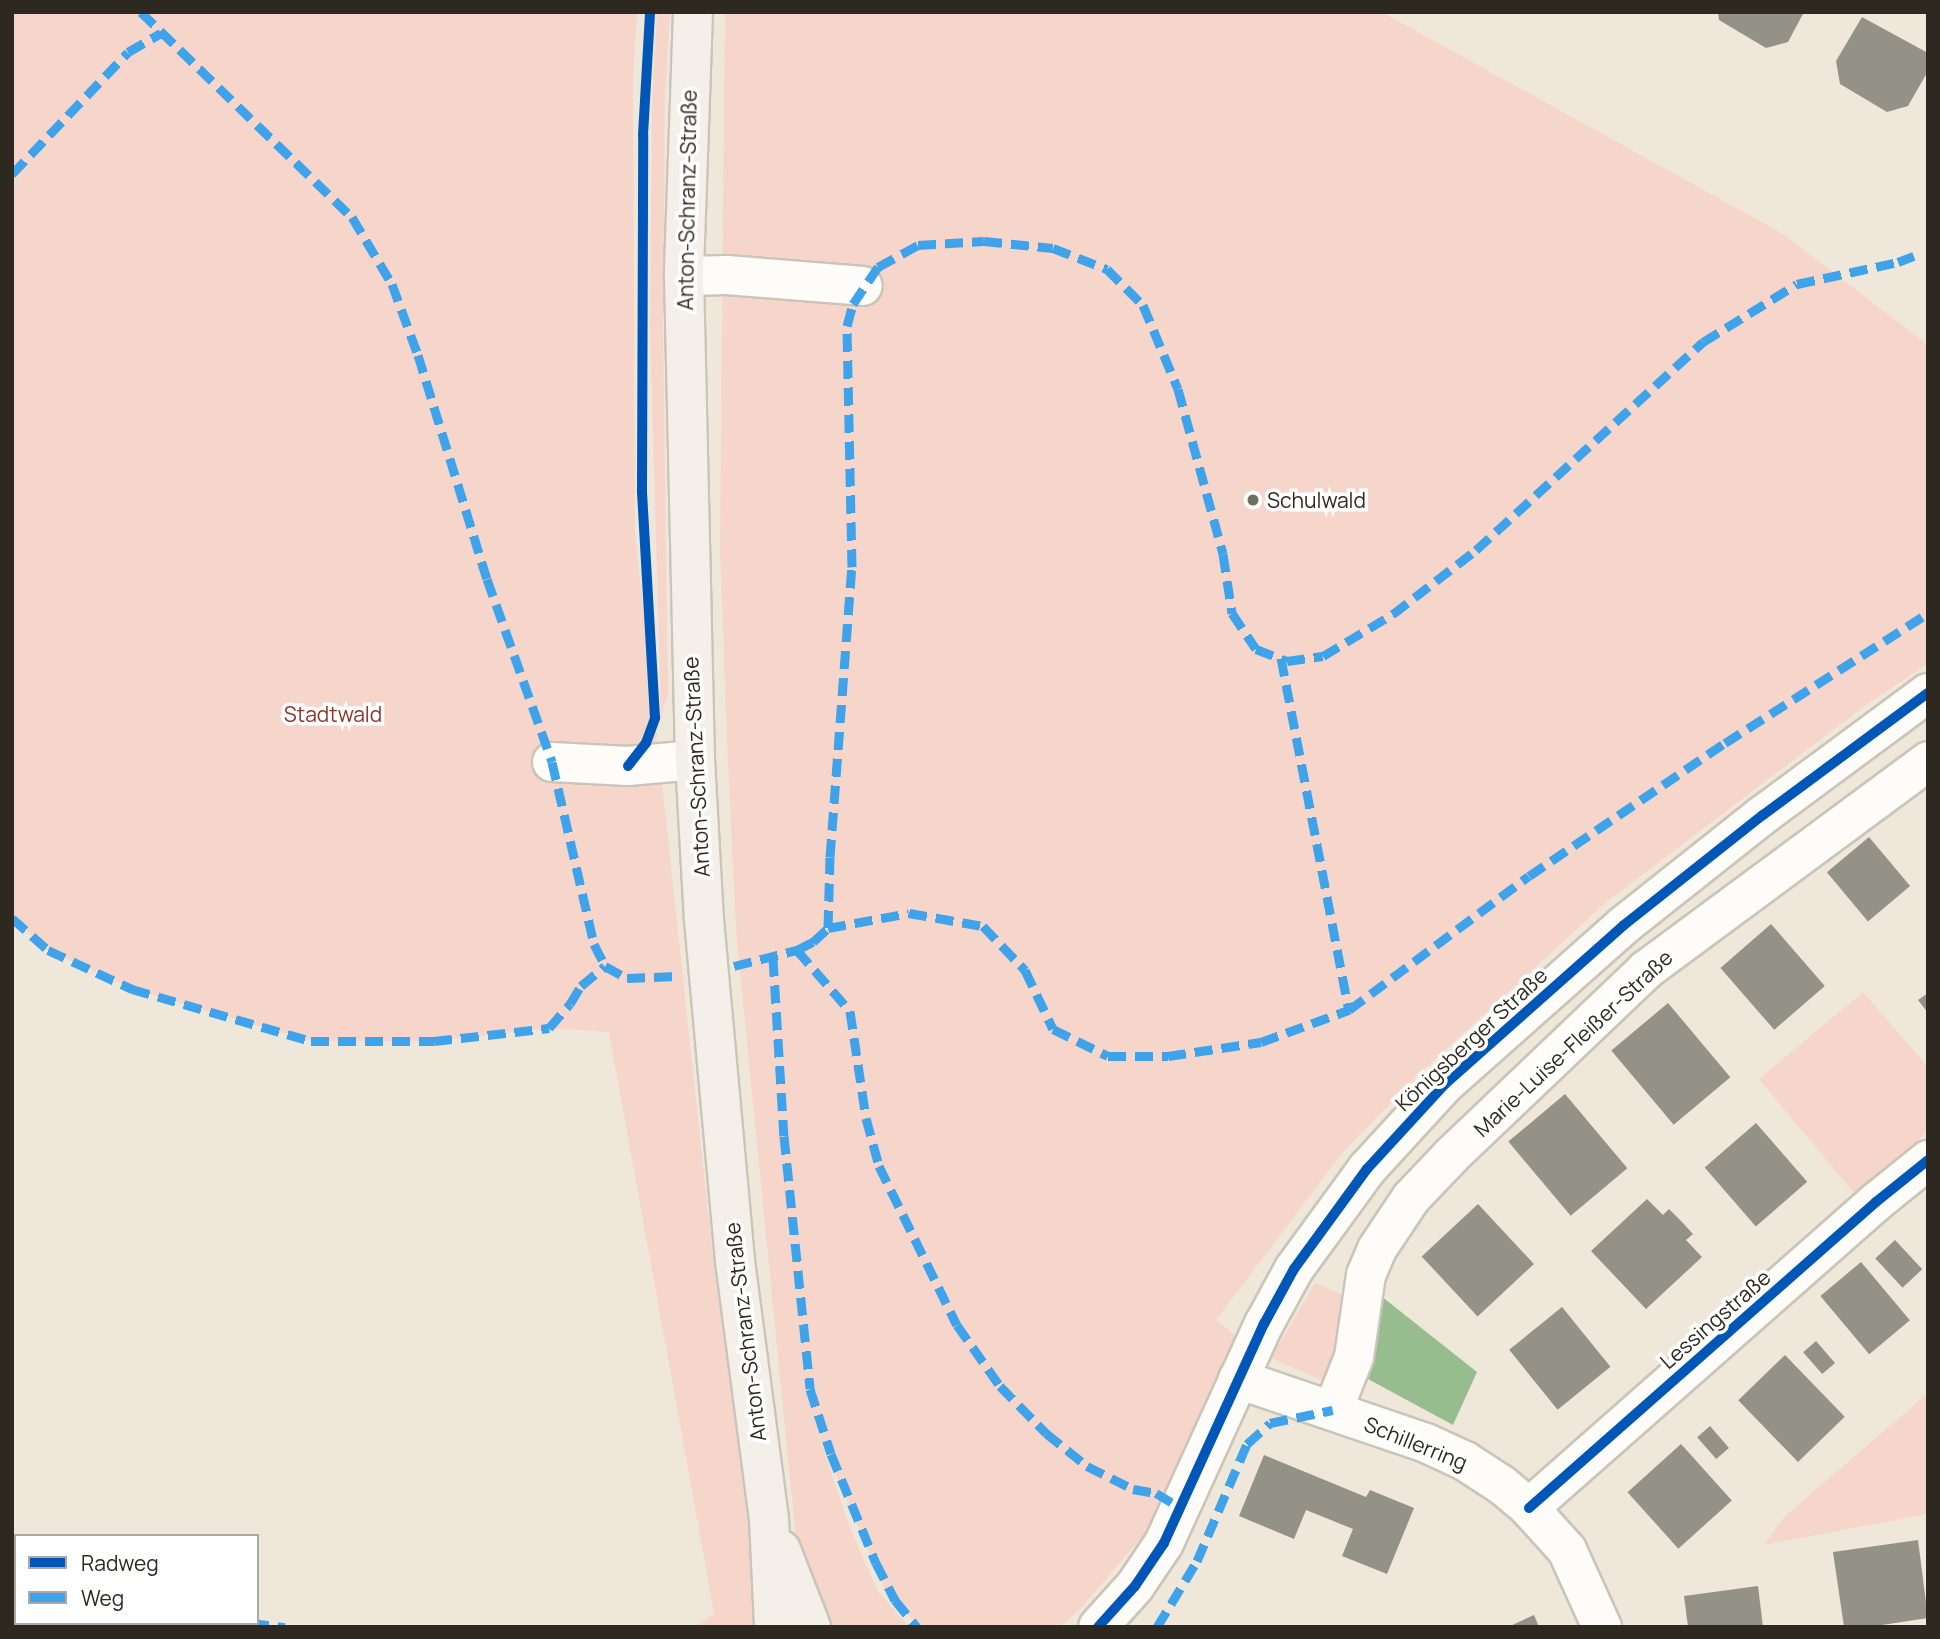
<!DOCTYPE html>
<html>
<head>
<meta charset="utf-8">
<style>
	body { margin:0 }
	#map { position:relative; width:1940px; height:1639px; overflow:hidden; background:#efe8da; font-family:Manrope,sans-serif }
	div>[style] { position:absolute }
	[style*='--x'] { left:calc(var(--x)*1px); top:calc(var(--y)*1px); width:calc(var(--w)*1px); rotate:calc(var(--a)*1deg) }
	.green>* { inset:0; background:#f6d5ca }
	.water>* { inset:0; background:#97bd8e }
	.building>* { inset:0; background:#949286; transform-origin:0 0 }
	.roads { filter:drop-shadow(2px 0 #cac5b9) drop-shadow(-2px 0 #cac5b9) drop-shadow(0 2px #cac5b9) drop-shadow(0 -2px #cac5b9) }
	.minor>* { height:38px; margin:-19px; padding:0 19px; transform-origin:19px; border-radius:19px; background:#fdfcf9 }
	.major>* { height:38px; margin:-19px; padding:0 19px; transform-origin:19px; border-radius:19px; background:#f4efe9 }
	.quiet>* { height:9px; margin-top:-4.5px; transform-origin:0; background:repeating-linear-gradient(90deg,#3ea3ea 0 18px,transparent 0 27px) }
	.cycleway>* { height:10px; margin:-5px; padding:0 5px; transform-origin:5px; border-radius:5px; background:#0057b8 }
	.dots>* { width:19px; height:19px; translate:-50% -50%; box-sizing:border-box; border:4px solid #fff; border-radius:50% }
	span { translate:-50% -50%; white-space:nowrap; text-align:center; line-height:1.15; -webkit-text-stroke:7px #fff; paint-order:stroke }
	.street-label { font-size:21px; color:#2e2920 }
	.poi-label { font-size:21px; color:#2e2920 }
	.left { translate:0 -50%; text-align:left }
	.park-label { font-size:21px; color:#933127 }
	.frame { position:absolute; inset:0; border:14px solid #2e2920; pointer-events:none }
	.legend { position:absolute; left:14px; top:1534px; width:245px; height:91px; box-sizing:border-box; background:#fff; border:2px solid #aba9a6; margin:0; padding:9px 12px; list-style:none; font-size:21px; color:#2e2920 }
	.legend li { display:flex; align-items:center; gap:14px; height:35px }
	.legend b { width:35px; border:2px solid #aba9a6 }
</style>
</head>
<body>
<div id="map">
	<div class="green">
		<i style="clip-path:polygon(12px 12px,637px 12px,633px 81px,635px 533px,713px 1257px,760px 1600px,761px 1627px,696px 1627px,714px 1613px,609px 1032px,549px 1028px,434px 1041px,311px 1041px,132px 989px,48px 950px,12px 918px)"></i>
		<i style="clip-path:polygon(657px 12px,670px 12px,665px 97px,663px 323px,668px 696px,661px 716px,650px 327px,652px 104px)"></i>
		<i style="clip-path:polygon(725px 12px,1382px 12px,1783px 234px,1928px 345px,1928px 664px,1870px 702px,1605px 903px,1419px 1074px,1342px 1153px,1216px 1320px,1240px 1339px,1164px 1512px,1080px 1609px,1059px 1627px,920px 1627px,886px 1592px,815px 1425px,849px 1525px,877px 1590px,909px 1627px,826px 1627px,798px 1560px,736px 931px,727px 740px,720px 546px)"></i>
		<i style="clip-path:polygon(1863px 992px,1928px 1067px,1928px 1131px,1855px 1194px,1759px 1079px)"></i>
		<i style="clip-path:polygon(1315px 1283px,1345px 1296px,1351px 1327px,1328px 1383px,1271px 1358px)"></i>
		<i style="clip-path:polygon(1928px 1393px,1928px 1514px,1764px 1545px,1784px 1517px)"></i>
	</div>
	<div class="water">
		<i style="clip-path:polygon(1381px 1296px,1477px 1372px,1453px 1425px,1368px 1379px,1377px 1341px)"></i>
	</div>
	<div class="building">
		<i style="clip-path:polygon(1718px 12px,1804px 12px,1788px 42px,1766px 48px,1719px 20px)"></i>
		<i style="clip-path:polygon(1862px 17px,1928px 53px,1928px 71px,1908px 106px,1887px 112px,1840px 84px,1836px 61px)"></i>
		<i style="left:1869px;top:837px;width:64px;height:55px;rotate:50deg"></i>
		<i style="left:1771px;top:924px;width:82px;height:67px;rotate:49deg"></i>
		<i style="clip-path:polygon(1928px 993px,1928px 1013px,1918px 1000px)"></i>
		<i style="left:1668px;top:1003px;width:97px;height:74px;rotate:50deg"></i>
		<i style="left:1565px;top:1094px;width:97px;height:74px;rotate:50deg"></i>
		<i style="left:1756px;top:1123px;width:78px;height:68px;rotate:49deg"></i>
		<i style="clip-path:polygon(1647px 1199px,1663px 1215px,1669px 1209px,1681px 1221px,1693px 1234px,1686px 1240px,1702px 1257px,1646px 1309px,1591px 1251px)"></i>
		<i style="left:1478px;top:1204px;width:82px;height:77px;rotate:47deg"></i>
		<i style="left:1895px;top:1240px;width:40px;height:27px;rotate:47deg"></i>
		<i style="left:1861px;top:1262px;width:76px;height:53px;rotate:50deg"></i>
		<i style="left:1562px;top:1307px;width:77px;height:68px;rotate:51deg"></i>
		<i style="left:1816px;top:1341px;width:29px;height:17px;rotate:49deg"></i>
		<i style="left:1785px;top:1355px;width:86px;height:65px;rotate:46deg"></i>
		<i style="left:1710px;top:1426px;width:29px;height:17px;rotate:49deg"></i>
		<i style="left:1681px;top:1444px;width:76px;height:72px;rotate:48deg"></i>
		<i style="clip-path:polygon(1264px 1455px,1366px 1497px,1370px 1490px,1414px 1508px,1387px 1574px,1342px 1556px,1353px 1529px,1306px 1510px,1294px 1539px,1239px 1516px)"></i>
		<i style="clip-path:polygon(1918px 1540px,1928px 1618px,1869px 1627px,1844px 1627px,1833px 1552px)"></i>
		<i style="clip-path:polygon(1758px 1586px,1763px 1627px,1688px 1627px,1684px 1596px)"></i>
		<i style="clip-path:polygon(1534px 1615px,1539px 1627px,1508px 1627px)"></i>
	</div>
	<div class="roads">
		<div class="minor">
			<i style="--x:684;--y:276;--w:43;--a:-1.3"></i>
			<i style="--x:727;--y:275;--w:136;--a:4.6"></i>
			<i style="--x:552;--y:762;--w:76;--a:3"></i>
			<i style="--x:628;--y:766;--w:67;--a:-5.1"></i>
			<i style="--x:1238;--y:1379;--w:199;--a:18.8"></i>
			<i style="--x:1426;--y:1443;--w:43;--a:24.8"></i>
			<i style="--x:1465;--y:1461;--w:44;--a:33"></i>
			<i style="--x:1502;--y:1485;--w:35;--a:40"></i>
			<i style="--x:1529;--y:1508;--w:57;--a:47.9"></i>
			<i style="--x:1567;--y:1550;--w:85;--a:65.6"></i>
			<i style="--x:1333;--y:1410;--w:57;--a:-68.4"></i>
			<i style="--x:1354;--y:1357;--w:83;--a:-81.7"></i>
			<i style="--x:1366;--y:1275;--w:28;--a:-67"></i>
			<i style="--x:1377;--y:1249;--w:61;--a:-56.3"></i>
			<i style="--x:1411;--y:1198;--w:59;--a:-46.4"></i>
			<i style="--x:1452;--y:1155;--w:268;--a:-43.6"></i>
			<i style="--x:1646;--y:970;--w:351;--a:-36.5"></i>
			<i style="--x:1529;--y:1508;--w:463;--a:-41.4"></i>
			<i style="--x:1876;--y:1202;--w:67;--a:-38.9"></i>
			<i style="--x:1098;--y:1627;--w:55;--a:-47.9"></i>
			<i style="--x:1135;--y:1586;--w:52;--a:-56"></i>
			<i style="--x:1164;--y:1543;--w:241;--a:-65.5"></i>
			<i style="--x:1264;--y:1324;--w:63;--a:-61.4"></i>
			<i style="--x:1294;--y:1269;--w:124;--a:-53.9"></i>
			<i style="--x:1367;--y:1169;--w:115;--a:-47.5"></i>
			<i style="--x:1445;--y:1084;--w:239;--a:-41.6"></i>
			<i style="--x:1624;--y:925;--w:177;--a:-38.4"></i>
			<i style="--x:1763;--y:815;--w:205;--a:-36.5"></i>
		</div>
		<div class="major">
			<i style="--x:693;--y:12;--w:264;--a:92"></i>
			<i style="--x:684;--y:276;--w:484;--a:88.7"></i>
			<i style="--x:695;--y:760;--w:160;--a:86.8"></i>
			<i style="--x:704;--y:920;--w:342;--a:84.8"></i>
			<i style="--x:735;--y:1261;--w:260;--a:82.5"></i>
			<i style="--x:769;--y:1519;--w:108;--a:87.3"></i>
			<i style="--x:781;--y:1550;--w:83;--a:68.7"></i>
		</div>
	</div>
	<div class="quiet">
		<i style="--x:141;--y:12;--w:294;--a:44.2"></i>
		<i style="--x:352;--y:217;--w:78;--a:59.2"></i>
		<i style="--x:392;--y:284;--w:76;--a:69.9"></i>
		<i style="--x:418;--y:355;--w:234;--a:72.9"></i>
		<i style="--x:487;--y:579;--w:194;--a:70.4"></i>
		<i style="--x:552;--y:762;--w:187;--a:77"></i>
		<i style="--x:594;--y:944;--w:25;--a:63"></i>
		<i style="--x:605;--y:966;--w:25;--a:29"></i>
		<i style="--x:627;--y:978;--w:51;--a:-2.2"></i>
		<i style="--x:12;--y:174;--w:168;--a:-46.4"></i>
		<i style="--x:128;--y:52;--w:38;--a:-30"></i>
		<i style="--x:1281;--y:658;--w:359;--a:79.1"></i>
		<i style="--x:12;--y:918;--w:48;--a:41.6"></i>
		<i style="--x:48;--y:950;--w:93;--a:24.9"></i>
		<i style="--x:132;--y:989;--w:186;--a:16.2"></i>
		<i style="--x:311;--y:1041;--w:123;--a:0"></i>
		<i style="--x:434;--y:1041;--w:116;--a:-6.4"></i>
		<i style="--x:549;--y:1028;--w:32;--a:-49"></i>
		<i style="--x:570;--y:1004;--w:21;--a:-59"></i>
		<i style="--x:581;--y:986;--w:31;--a:-40"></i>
		<i style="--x:828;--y:928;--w:71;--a:-88.4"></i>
		<i style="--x:830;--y:857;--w:291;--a:-85.7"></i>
		<i style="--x:852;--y:567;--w:241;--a:-91.2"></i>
		<i style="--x:847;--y:326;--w:23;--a:-75"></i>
		<i style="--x:853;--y:304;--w:45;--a:-56"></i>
		<i style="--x:878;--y:267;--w:46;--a:-28.8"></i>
		<i style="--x:918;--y:245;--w:66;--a:-3.5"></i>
		<i style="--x:984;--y:241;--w:69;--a:5.8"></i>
		<i style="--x:1053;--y:248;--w:58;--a:21.3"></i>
		<i style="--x:1107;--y:269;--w:51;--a:45"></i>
		<i style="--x:1143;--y:305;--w:91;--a:67.4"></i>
		<i style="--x:1178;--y:389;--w:171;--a:74.7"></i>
		<i style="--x:1223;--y:554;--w:60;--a:81.3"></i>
		<i style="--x:1232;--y:613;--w:43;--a:56.3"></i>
		<i style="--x:1256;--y:649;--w:33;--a:21"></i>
		<i style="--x:1287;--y:661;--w:36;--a:-8"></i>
		<i style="--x:1323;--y:656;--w:82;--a:-31"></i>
		<i style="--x:1393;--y:614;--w:105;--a:-37.6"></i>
		<i style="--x:1476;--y:550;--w:308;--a:-42.5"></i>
		<i style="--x:1703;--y:342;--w:110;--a:-31.7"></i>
		<i style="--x:1797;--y:284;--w:103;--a:-12.3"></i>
		<i style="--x:1898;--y:262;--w:17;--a:-21"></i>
		<i style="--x:797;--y:950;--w:81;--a:49"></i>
		<i style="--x:850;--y:1011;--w:108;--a:81.5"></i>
		<i style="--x:866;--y:1118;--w:50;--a:74.8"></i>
		<i style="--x:879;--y:1166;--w:177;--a:63.9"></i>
		<i style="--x:957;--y:1325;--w:75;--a:54.8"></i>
		<i style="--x:1000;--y:1386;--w:66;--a:45.6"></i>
		<i style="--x:1046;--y:1433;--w:53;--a:38.8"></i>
		<i style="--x:1087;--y:1466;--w:51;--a:26.6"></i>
		<i style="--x:1133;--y:1489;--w:23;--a:10"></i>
		<i style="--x:1156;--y:1493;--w:29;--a:31"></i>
		<i style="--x:773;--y:958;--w:178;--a:86.5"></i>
		<i style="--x:784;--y:1136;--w:254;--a:84.1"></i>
		<i style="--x:810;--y:1389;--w:68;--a:72.1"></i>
		<i style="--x:831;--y:1454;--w:118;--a:67.6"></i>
		<i style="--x:876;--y:1563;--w:42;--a:62.8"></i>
		<i style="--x:895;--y:1600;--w:35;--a:51"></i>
		<i style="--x:734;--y:966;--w:65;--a:-14.3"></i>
		<i style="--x:797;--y:950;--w:18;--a:-27"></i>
		<i style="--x:813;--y:942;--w:21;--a:-43"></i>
		<i style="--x:828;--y:928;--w:82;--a:-10.5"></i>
		<i style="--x:909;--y:913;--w:75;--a:10"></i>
		<i style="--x:983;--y:926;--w:61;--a:46.3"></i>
		<i style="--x:1025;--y:970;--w:65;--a:64.6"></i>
		<i style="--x:1053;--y:1029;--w:61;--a:26.1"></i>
		<i style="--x:1108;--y:1056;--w:60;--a:0"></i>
		<i style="--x:1168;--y:1056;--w:94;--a:-8.6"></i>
		<i style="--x:1261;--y:1042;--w:94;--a:-20"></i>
		<i style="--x:1349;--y:1010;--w:224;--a:-36.7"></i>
		<i style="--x:1529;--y:876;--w:237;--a:-34.2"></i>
		<i style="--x:1725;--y:743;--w:241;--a:-32.6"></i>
		<i style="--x:12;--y:1599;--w:4;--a:0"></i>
		<i style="--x:251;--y:1623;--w:34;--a:7"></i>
		<i style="--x:1157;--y:1627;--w:77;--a:-58.8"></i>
		<i style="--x:1197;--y:1561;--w:127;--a:-66.9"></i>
		<i style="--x:1247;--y:1444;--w:31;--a:-42"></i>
		<i style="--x:1270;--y:1423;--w:64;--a:-11.7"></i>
	</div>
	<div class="cycleway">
		<i style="--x:628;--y:766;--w:29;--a:-52"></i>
		<i style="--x:646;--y:743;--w:27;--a:-70"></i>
		<i style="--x:655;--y:718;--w:228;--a:-93.3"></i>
		<i style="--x:642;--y:490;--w:355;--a:-89.8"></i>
		<i style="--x:643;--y:135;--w:123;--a:-86.7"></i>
		<i style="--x:1529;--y:1508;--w:463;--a:-41.4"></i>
		<i style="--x:1876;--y:1202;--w:67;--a:-38.9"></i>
		<i style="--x:1098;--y:1627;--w:55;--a:-47.9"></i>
		<i style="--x:1135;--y:1586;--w:52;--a:-56"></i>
		<i style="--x:1164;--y:1543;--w:241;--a:-65.5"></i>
		<i style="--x:1264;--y:1324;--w:63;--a:-61.4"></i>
		<i style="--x:1294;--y:1269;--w:124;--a:-53.9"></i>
		<i style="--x:1367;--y:1169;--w:115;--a:-47.5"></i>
		<i style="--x:1445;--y:1084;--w:239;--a:-41.6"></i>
		<i style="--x:1624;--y:925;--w:177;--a:-38.4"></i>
		<i style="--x:1763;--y:815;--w:205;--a:-36.5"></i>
	</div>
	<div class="dots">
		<i style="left:1253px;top:500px;background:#726c61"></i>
	</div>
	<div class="street-label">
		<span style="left:687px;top:200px;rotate:-89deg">Anton-Schranz-Straße</span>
		<span style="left:696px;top:767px;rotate:-93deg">Anton-Schranz-Straße</span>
		<span style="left:1471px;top:1039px;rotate:-43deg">Königsberger Straße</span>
		<span style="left:1573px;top:1043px;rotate:-43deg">Marie-Luise-Fleißer-Straße</span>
		<span style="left:1715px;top:1319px;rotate:-41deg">Lessingstraße</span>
		<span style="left:745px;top:1332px;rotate:-97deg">Anton-Schranz-Straße</span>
		<span style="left:1416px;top:1443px;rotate:22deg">Schillerring</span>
	</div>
	<div class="poi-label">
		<span class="left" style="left:1267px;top:500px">Schulwald</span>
	</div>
	<div class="park-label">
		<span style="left:333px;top:714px">Stadtwald</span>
	</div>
	<div class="frame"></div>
	<ul class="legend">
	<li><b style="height:9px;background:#0057b8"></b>Radweg</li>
	<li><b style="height:9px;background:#3ea3ea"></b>Weg</li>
	</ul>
</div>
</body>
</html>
